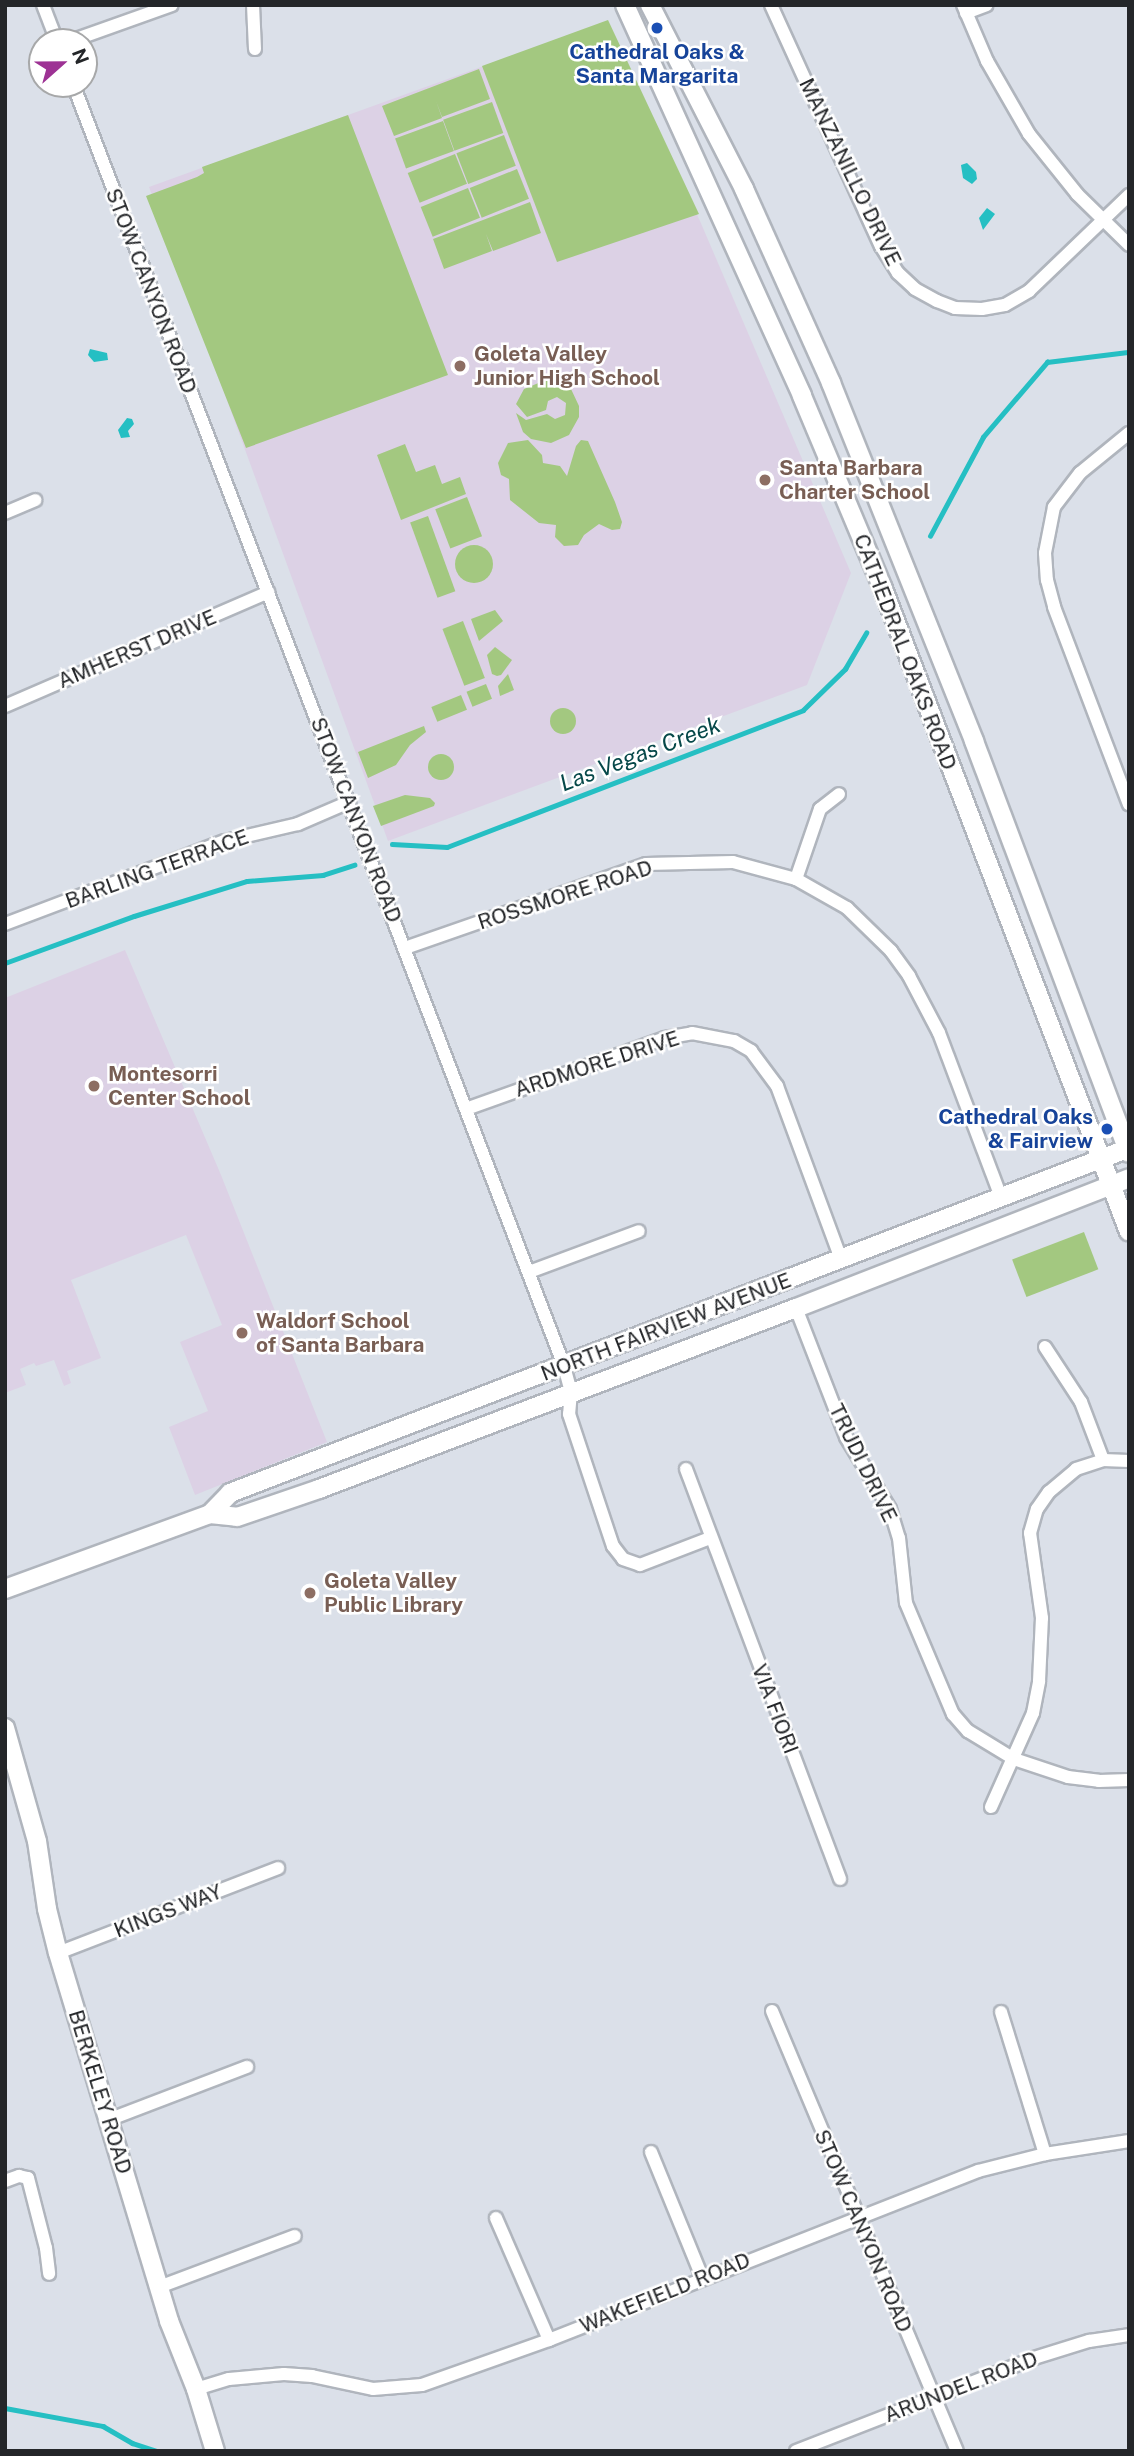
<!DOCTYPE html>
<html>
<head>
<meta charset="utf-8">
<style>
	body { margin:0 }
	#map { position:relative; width:1134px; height:2456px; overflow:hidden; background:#dbe0e9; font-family:"Public Sans",sans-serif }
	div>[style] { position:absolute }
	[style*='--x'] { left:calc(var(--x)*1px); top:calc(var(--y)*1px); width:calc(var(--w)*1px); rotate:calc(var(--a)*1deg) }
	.education>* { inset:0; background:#dcd1e5 }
	.green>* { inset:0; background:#a3c880; transform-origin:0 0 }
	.round { border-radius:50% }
	.water>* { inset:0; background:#25bfc3 }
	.stream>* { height:4.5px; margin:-2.25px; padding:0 2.25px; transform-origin:2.25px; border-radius:2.25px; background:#25bfc3 }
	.roads { filter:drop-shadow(2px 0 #b0b5bd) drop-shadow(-2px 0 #b0b5bd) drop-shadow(0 2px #b0b5bd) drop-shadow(0 -2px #b0b5bd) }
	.street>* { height:12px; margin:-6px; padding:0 6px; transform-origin:6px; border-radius:6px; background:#fff }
	.secondary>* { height:18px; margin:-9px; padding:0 9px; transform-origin:9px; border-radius:9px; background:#fff }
	.dots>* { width:19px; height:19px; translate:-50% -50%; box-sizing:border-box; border:4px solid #fff; border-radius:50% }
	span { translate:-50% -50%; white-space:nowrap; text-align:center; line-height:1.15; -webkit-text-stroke:5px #fff; paint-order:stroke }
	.transit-label { font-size:21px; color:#164399; font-weight:700 }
	.right { translate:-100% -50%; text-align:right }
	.street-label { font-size:21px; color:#242629 }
	.education-label { font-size:21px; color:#785e54; font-weight:700 }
	.left { translate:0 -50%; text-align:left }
	.water-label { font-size:23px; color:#064849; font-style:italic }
	.frame { position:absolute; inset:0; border:7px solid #242629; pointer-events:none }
	.north { position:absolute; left:28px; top:28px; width:70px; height:70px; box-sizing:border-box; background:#fff; border:2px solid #a7a8a9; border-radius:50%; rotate:69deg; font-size:19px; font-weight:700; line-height:28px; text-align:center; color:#242629 }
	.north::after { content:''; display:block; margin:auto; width:24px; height:32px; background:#9d3294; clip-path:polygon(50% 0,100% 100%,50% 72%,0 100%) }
</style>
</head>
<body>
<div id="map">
	<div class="education">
		<i style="clip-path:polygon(605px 22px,700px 221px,851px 573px,807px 685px,388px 841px,149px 187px)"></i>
		<i style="clip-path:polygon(125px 950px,221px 1175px,327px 1442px,195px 1495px,169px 1427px,208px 1411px,180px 1342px,222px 1325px,186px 1235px,71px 1280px,101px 1358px,67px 1371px,71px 1383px,64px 1386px,54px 1360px,36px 1366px,34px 1363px,20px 1369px,26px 1385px,5px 1393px,5px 998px)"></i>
	</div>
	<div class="green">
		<i style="clip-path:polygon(608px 20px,699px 214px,557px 262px,482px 66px)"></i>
		<i style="clip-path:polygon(479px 69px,490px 99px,442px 117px,436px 101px,442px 118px,394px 136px,382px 106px)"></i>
		<i style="left:492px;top:102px;width:33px;height:52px;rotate:70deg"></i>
		<i style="clip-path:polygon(348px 115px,448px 375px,246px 448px,146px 196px,197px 177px,204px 173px,202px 167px)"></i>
		<i style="left:443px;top:121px;width:32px;height:51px;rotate:70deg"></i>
		<i style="left:504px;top:135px;width:33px;height:51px;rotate:69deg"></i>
		<i style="left:455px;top:154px;width:32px;height:51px;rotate:68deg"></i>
		<i style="left:517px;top:169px;width:32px;height:51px;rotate:68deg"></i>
		<i style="left:468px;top:188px;width:32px;height:51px;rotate:68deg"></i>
		<i style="clip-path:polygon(530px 202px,541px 233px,493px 251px,486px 234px,492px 251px,444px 269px,433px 239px)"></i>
		<i style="clip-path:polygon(548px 379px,571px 389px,579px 406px,579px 417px,569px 435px,551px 443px,531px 439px,523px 432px,516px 413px,526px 420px,547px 414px,555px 419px,565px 415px,566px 403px,557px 397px,548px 401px,546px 410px,527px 417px,516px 404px,524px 389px)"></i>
		<i style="clip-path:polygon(528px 440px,542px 455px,543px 463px,560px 466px,567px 476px,576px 446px,581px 440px,588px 441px,615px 502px,622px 522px,620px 529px,612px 530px,599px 524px,584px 535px,578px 545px,564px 546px,555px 537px,556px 525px,539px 523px,510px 500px,509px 479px,501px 475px,498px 463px,508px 443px)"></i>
		<i style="clip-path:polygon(405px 444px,416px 472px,435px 465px,442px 484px,460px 477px,466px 494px,401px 520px,377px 455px)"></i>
		<i style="left:467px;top:497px;width:42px;height:34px;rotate:69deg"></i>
		<i style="left:428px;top:516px;width:80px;height:19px;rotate:70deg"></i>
		<i class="round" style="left:455px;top:545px;width:38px;height:38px"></i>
		<i style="clip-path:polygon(495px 610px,503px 621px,479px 641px,471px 619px)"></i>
		<i style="left:463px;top:621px;width:61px;height:22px;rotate:69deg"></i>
		<i style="clip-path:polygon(495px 647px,512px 660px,501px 675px,497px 676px,492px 674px,487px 655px)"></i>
		<i style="clip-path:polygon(508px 674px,514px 690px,500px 696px,498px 686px)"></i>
		<i style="left:486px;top:684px;width:16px;height:21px;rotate:68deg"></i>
		<i style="left:461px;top:695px;width:16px;height:32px;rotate:68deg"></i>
		<i class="round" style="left:550px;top:708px;width:26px;height:26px"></i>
		<i style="clip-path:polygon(424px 726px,426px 732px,410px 745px,396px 765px,368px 778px,358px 752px)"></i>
		<i class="round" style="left:428px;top:754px;width:26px;height:26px"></i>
		<i style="clip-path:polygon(405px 795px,430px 798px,435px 803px,434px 806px,381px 826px,373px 806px)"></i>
		<i style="left:1084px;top:1232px;width:40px;height:77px;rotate:69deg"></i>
	</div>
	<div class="water">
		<i style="clip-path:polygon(967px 163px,976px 172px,977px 179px,972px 184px,963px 178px,961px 165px)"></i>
		<i style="clip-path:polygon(987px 208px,995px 214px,983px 230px,979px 218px)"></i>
		<i style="clip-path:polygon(90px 349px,107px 353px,108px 360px,94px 362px,88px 355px)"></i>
		<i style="clip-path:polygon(127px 418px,132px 419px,134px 424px,128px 431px,130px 437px,121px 438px,118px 430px)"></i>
	</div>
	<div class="stream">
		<i style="--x:930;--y:536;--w:112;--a:-61.8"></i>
		<i style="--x:983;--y:437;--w:99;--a:-49.5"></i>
		<i style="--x:1047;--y:362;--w:83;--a:-7"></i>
		<i style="--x:392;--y:844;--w:55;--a:3.1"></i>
		<i style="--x:447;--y:847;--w:381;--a:-21"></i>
		<i style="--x:803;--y:710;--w:59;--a:-44.3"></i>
		<i style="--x:845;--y:669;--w:42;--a:-59.7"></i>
		<i style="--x:5;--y:963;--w:137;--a:-20"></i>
		<i style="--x:134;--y:916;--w:118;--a:-17.2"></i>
		<i style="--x:247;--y:881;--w:76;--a:-4.5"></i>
		<i style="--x:323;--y:875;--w:33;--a:-18"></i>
		<i style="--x:5;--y:2408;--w:100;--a:10.4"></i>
		<i style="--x:103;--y:2426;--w:34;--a:30"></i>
		<i style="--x:132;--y:2443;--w:26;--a:18"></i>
	</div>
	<div class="roads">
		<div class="street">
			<i style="--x:43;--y:5;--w:40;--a:69"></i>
			<i style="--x:253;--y:5;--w:44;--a:87.4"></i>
			<i style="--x:771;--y:5;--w:265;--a:65.5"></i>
			<i style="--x:881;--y:246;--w:32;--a:58"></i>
			<i style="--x:898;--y:273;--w:23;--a:43"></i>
			<i style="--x:915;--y:289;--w:25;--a:29"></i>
			<i style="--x:937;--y:301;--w:19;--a:21"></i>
			<i style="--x:955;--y:308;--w:27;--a:2"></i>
			<i style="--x:982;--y:309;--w:23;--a:-10"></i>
			<i style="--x:1005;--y:305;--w:28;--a:-30"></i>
			<i style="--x:1029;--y:291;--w:139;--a:-43.8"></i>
			<i style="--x:963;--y:5;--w:61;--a:66.8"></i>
			<i style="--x:987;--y:61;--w:84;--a:60.1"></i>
			<i style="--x:1029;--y:134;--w:77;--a:51.3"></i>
			<i style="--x:1077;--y:194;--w:73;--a:44.4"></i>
			<i style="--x:966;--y:13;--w:22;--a:-21"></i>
			<i style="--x:68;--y:42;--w:110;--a:-19.6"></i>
			<i style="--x:73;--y:84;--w:1373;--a:69.04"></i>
			<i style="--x:564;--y:1366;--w:27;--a:75"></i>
			<i style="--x:571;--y:1392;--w:22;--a:95"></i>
			<i style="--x:569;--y:1414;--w:139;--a:71.6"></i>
			<i style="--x:613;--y:1546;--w:16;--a:52"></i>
			<i style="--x:623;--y:1559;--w:18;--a:19"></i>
			<i style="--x:640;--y:1565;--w:75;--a:-21.1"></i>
			<i style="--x:1129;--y:433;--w:63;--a:140.8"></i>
			<i style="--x:1080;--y:473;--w:43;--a:127.4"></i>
			<i style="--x:1054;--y:507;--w:47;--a:101.1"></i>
			<i style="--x:1045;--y:553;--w:27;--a:86"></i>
			<i style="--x:1047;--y:580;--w:28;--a:75"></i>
			<i style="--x:1054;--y:607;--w:211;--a:69.2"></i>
			<i style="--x:5;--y:513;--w:33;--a:-23"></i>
			<i style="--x:5;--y:706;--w:287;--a:-23.4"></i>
			<i style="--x:796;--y:879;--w:74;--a:-71.1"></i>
			<i style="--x:820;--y:809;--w:24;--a:-38"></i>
			<i style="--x:5;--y:924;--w:235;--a:-20.7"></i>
			<i style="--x:225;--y:841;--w:75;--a:-13.1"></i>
			<i style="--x:298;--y:824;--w:56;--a:-23.3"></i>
			<i style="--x:405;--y:948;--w:255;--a:-19.2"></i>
			<i style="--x:646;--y:864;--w:87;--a:-1.3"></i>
			<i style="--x:733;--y:862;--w:65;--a:15.1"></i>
			<i style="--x:796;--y:879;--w:59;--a:29.6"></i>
			<i style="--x:847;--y:908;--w:62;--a:44.3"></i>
			<i style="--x:891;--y:951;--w:31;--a:54"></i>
			<i style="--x:909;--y:976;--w:64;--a:62.2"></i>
			<i style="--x:939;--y:1033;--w:175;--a:69.3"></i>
			<i style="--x:466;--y:1109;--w:211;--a:-19.6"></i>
			<i style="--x:665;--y:1038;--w:27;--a:-10"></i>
			<i style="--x:692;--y:1033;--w:43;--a:10.8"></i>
			<i style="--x:734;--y:1041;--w:20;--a:30"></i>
			<i style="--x:751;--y:1051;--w:44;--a:53.4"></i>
			<i style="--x:777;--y:1086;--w:184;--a:69.7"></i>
			<i style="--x:529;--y:1272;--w:117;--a:-20.4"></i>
			<i style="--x:796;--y:1308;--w:138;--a:68.8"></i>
			<i style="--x:846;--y:1437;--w:84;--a:58.6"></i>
			<i style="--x:890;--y:1509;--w:30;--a:73"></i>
			<i style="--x:899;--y:1538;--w:65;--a:83.9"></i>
			<i style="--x:906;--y:1603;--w:121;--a:67.1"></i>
			<i style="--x:953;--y:1714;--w:23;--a:49"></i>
			<i style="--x:968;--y:1731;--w:54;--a:31.3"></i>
			<i style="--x:1014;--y:1759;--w:57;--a:18.4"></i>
			<i style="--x:1068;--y:1777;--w:31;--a:7"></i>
			<i style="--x:1099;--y:1781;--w:30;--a:-2"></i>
			<i style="--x:1045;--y:1347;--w:66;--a:56.8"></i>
			<i style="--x:1081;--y:1402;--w:62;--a:69.2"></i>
			<i style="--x:686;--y:1469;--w:438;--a:69.4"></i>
			<i style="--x:991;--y:1807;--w:103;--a:-65.9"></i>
			<i style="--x:1033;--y:1713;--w:33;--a:-79"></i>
			<i style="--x:1039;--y:1681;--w:63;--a:-87.3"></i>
			<i style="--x:1042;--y:1618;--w:86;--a:-98"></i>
			<i style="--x:1030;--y:1533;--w:25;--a:-74"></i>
			<i style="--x:1037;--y:1509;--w:21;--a:-55"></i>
			<i style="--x:1049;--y:1492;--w:35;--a:-40"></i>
			<i style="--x:1076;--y:1469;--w:28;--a:-18"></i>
			<i style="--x:1103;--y:1460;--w:26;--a:2"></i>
			<i style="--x:58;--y:1953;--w:236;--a:-21.1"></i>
			<i style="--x:772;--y:2011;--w:477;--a:67.2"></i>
			<i style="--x:1001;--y:2012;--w:149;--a:72.8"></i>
			<i style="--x:108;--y:2120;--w:149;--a:-20.9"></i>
			<i style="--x:651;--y:2152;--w:135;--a:67.8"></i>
			<i style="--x:5;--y:2181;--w:15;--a:-20"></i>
			<i style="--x:19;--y:2176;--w:9;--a:13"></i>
			<i style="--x:28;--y:2178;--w:72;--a:75.6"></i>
			<i style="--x:46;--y:2248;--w:26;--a:83"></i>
			<i style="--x:496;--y:2218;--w:133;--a:66.5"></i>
			<i style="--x:159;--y:2287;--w:145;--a:-20.6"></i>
			<i style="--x:196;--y:2389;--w:34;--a:-17"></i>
			<i style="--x:229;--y:2379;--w:55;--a:-5.2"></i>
			<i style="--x:284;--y:2374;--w:28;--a:4"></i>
			<i style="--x:312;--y:2376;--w:62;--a:12"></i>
			<i style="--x:373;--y:2389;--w:49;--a:-4.7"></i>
			<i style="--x:422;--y:2385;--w:135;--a:-19.5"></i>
			<i style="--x:549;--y:2340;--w:461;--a:-21.5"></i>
			<i style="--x:978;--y:2171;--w:69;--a:-14.2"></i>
			<i style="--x:1045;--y:2154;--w:85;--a:-8.8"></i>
			<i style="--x:796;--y:2451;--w:256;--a:-21.3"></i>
			<i style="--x:1034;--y:2358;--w:58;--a:-17.2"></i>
			<i style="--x:1089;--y:2341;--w:40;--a:-8.5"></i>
		</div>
		<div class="secondary">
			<i style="--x:625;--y:5;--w:429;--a:65.6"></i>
			<i style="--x:802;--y:396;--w:209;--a:67.2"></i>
			<i style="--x:883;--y:589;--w:688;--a:69.06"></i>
			<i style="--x:650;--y:5;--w:207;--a:62.9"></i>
			<i style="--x:744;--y:189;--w:213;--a:65.8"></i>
			<i style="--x:831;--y:383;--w:386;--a:68.2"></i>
			<i style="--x:974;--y:741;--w:440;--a:69.4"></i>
			<i style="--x:210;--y:1514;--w:29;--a:-46"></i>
			<i style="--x:230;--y:1493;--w:963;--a:-20.99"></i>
			<i style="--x:5;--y:1589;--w:218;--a:-20.1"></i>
			<i style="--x:210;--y:1514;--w:27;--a:6"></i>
			<i style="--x:237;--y:1517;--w:87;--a:-18.9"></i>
			<i style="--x:319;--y:1489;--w:510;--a:-20.78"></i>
			<i style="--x:796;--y:1308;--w:357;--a:-21.3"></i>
			<i style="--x:5;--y:1728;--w:117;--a:74.2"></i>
			<i style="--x:37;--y:1841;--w:69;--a:81.6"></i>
			<i style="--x:47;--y:1909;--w:45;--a:76"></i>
			<i style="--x:58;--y:1953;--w:384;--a:73.2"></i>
			<i style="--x:169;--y:2321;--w:73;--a:68.3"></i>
			<i style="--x:196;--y:2389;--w:65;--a:73"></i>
		</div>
	</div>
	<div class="dots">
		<i style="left:657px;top:28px;background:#1a4fb4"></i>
		<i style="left:460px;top:366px;background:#8d6e63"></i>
		<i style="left:765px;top:480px;background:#8d6e63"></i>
		<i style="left:94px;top:1086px;background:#8d6e63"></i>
		<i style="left:1107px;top:1129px;background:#1a4fb4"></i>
		<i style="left:242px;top:1333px;background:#8d6e63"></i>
		<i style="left:310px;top:1593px;background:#8d6e63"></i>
	</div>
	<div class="transit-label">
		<span style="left:657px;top:64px">Cathedral Oaks &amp;<br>Santa Margarita</span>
		<span class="right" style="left:1093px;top:1129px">Cathedral Oaks<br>&amp; Fairview</span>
	</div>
	<div class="street-label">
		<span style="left:850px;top:172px;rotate:64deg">MANZANILLO DRIVE</span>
		<span style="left:151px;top:291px;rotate:69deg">STOW CANYON ROAD</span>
		<span style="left:137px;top:649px;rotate:-23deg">AMHERST DRIVE</span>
		<span style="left:905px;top:652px;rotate:69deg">CATHEDRAL OAKS ROAD</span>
		<span style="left:356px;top:820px;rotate:69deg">STOW CANYON ROAD</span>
		<span style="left:157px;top:869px;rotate:-20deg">BARLING TERRACE</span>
		<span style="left:565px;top:895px;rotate:-18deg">ROSSMORE ROAD</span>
		<span style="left:597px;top:1064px;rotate:-18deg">ARDMORE DRIVE</span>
		<span style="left:666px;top:1327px;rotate:-21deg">NORTH FAIRVIEW AVENUE</span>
		<span style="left:863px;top:1463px;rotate:64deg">TRUDI DRIVE</span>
		<span style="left:775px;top:1709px;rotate:69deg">VIA FIORI</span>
		<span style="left:168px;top:1911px;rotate:-21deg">KINGS WAY</span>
		<span style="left:100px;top:2092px;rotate:73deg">BERKELEY ROAD</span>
		<span style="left:863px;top:2231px;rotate:67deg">STOW CANYON ROAD</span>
		<span style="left:665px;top:2293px;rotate:-22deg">WAKEFIELD ROAD</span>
		<span style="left:961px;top:2387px;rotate:-21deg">ARUNDEL ROAD</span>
	</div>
	<div class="education-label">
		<span class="left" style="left:474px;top:366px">Goleta Valley<br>Junior High School</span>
		<span class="left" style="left:779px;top:480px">Santa Barbara<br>Charter School</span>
		<span class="left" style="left:108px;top:1086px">Montesorri<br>Center School</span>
		<span class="left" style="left:256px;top:1333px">Waldorf School<br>of Santa Barbara</span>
		<span class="left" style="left:324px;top:1593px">Goleta Valley<br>Public Library</span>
	</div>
	<div class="water-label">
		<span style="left:640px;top:754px;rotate:-21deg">Las Vegas Creek</span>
	</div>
	<div class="frame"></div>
	<div class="north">N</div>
</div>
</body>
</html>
